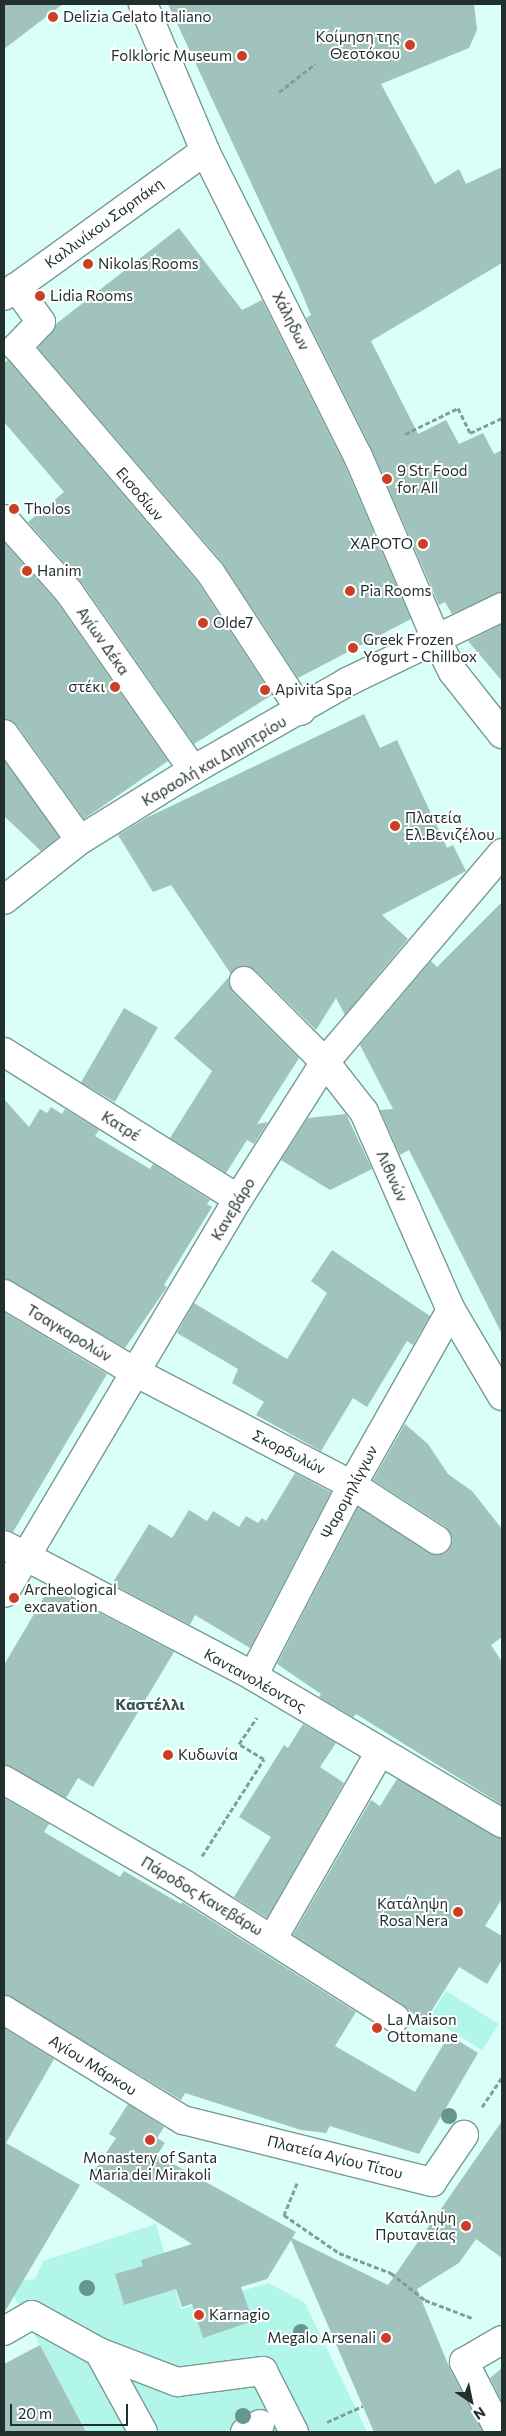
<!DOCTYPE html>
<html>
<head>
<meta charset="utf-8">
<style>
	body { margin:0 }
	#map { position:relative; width:506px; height:2436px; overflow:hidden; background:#dafff8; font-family:Commissioner,sans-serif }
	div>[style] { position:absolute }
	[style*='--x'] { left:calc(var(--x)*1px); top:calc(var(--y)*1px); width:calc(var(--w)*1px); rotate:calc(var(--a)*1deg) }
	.green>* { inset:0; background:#b2f5e9; transform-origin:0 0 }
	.building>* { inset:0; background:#a0c3bd; transform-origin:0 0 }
	.path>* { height:3px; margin-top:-1.5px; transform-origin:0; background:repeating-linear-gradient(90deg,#839d98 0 5px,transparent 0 7.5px) }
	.roads { filter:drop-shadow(1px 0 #789a94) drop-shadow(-1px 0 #789a94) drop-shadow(0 1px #789a94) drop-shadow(0 -1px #789a94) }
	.minor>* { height:28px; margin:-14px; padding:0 14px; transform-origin:14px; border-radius:14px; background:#fff }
	.trees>* { width:16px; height:16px; margin:-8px; border-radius:50%; background:#68958f }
	.dots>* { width:14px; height:14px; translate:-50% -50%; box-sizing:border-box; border:2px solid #fff; border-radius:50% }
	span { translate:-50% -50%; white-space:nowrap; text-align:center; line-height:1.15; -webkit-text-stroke:4px #fff; paint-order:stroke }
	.poi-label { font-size:15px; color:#22302d }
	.left { translate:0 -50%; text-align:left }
	.right { translate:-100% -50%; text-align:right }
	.street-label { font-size:15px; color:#22302d }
	.neighbourhood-label { font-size:16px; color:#365651; font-weight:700 }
	.frame { position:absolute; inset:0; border:5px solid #22302d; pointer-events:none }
	.north { position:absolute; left:446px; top:2376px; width:50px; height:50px; -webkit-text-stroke:4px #fff; paint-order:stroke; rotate:146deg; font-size:14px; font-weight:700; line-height:20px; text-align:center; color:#22302d }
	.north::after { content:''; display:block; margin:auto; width:18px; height:22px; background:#22302d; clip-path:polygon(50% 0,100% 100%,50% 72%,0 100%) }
	.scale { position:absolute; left:10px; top:2404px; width:118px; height:22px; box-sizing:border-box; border:2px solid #22302d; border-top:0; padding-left:6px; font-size:15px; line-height:18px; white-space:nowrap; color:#22302d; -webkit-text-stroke:4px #fff; paint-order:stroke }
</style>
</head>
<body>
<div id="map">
	<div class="green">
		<i style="left:446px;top:1991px;width:62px;height:31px;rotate:32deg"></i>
		<i style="clip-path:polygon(156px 2224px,181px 2309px,269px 2283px,305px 2303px,367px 2432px,86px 2432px,7px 2283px,35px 2279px,43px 2261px)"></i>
	</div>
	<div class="building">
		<i style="clip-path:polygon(4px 4px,63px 4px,4px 49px)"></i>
		<i style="clip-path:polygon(168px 4px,474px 4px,477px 30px,469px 48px,381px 84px,435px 184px,459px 169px,466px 184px,502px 167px,502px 263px,371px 341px,418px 434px,446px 420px,459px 444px,483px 433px,494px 454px,502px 450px,502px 592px,452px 614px,445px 602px,439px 605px,372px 450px,306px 318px,311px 315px,298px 284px)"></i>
		<i style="clip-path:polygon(179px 228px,242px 310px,262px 300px,344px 463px,411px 619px,298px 678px,222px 562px,38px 348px,56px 324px)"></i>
		<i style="clip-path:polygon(8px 360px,197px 581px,272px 695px,194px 744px,82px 583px,28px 522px,64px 492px,4px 422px,4px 363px)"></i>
		<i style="clip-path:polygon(4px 542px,57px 602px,168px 761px,84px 819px,17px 725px,4px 719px)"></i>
		<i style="clip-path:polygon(502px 624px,502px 681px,468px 641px)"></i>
		<i style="clip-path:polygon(364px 714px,380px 748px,397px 740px,447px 848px,453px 845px,466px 871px,382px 915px,408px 939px,345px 1015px,336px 998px,316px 1030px,255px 970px,240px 966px,231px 974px,171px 885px,153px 892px,118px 835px,146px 818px)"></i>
		<i style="clip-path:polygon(4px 760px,59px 837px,41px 851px,4px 816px)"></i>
		<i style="clip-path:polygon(502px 902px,502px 1334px,409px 1150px,400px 1155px,380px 1110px,393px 1109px,360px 1045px,431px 961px,437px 967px)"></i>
		<i style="clip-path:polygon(229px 977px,233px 992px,299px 1058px,257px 1124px,268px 1122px,254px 1144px,247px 1140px,226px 1173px,170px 1138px,212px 1071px,174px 1038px)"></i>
		<i style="left:124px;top:1008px;width:39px;height:86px;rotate:30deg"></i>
		<i style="clip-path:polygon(4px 1099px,29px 1127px,40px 1109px,47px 1113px,51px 1107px,62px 1114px,65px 1109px,99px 1130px,95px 1136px,150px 1169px,153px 1164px,210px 1200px,207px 1204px,212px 1207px,164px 1285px,167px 1287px,125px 1348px,4px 1278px)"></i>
		<i style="clip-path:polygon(346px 1114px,372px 1169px,330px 1190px,281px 1160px,308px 1118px)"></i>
		<i style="clip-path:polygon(332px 1250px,430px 1316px,413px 1345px,407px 1341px,367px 1407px,353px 1398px,321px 1451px,256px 1415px,264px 1402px,232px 1383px,238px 1369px,177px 1333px,194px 1303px,287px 1359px,327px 1293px,311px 1281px)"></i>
		<i style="clip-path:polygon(4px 1312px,107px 1374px,13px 1532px,4px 1529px)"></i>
		<i style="clip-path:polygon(405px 1424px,428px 1444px,448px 1474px,472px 1491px,502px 1529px,502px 1637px,491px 1645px,502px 1662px,502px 1805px,356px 1714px,353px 1717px,319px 1697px,321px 1694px,277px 1664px,358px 1507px,429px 1553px,444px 1554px,450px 1548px,453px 1540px,446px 1527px,373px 1480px)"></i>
		<i style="clip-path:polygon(295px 1473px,331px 1492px,250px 1648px,195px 1615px,190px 1625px,112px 1584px,149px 1524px,172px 1538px,189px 1510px,207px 1521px,213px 1511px,239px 1527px,246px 1516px,258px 1523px,262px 1518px,266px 1521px)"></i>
		<i style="clip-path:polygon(50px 1587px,174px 1652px,93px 1787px,78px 1778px,66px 1798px,4px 1764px,4px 1665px)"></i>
		<i style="clip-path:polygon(303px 1724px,336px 1743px,320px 1767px,344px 1783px,267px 1918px,234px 1897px,271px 1837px,239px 1817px,284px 1745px,288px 1748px)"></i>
		<i style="clip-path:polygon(397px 1779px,502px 1839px,502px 1899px,485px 1926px,502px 1936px,502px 1960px,487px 1984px,459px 1967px,424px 2023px,403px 2005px,293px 1935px,371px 1800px,380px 1806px)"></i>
		<i style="clip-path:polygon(4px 1798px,49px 1824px,44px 1832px,120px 1877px,124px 1871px,181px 1904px,182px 1902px,356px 2012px,335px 2046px,415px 2092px,449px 2035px,478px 2053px,419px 2154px,330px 2126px,326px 2133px,301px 2130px,185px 2093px,181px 2100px,4px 1994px)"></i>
		<i style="clip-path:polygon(4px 2028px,54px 2059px,6px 2143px,80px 2185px,4px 2313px)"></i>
		<i style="clip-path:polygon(128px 2104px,164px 2127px,157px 2138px,165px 2143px,157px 2155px,296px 2232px,292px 2238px,388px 2285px,502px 2121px,502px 2258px,476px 2239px,459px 2263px,417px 2289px,450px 2369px,483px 2432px,374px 2432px,291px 2240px,267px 2279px,241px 2287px,253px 2321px,203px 2338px,192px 2304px,182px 2307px,176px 2289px,124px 2305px,115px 2274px,143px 2266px,141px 2260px,192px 2244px,89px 2179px,116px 2138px,109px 2134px)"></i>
		<i style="clip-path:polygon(40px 2345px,86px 2432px,4px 2432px,4px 2364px)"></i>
		<i style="clip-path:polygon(502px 2368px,502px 2402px,490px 2378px)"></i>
	</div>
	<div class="path">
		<i style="--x:279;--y:92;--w:46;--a:-37.9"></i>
		<i style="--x:405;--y:434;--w:59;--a:-26.1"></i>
		<i style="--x:458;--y:408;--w:28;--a:64"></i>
		<i style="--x:470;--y:433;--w:35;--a:-25"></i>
		<i style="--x:202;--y:1856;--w:115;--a:-57.4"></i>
		<i style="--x:264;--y:1759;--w:29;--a:-149"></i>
		<i style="--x:239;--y:1744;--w:32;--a:-56"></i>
		<i style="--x:482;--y:2107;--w:36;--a:-56"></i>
		<i style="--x:297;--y:2183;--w:35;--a:112"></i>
		<i style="--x:284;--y:2215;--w:67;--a:34.6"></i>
		<i style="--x:339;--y:2253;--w:56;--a:21"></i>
		<i style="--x:391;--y:2273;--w:43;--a:38.5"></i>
		<i style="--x:425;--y:2300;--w:50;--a:21"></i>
		<i style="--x:327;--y:2422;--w:39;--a:-24"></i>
	</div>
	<div class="roads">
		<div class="minor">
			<i style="--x:143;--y:4;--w:160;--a:67.1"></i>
			<i style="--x:205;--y:151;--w:341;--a:63.4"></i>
			<i style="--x:358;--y:456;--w:199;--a:66.9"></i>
			<i style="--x:436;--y:639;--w:37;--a:63"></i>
			<i style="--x:453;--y:672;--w:79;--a:51.7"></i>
			<i style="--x:16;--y:287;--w:43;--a:54.5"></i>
			<i style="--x:41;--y:322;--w:35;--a:134"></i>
			<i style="--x:17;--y:347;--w:296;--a:49.4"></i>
			<i style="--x:210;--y:572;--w:166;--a:56.8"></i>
			<i style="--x:4;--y:296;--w:248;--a:-35.8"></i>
			<i style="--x:4;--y:519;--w:98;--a:48.3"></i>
			<i style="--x:69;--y:592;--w:217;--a:55.1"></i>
			<i style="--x:4;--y:734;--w:130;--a:54.4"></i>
			<i style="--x:4;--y:900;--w:97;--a:-38.3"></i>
			<i style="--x:80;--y:840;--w:133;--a:-31.8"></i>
			<i style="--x:193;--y:770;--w:177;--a:-29.7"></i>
			<i style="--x:347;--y:682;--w:172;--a:-25.8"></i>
			<i style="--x:244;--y:981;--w:115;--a:45"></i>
			<i style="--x:325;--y:1062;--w:63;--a:52"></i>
			<i style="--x:364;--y:1112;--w:216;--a:66.3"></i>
			<i style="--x:451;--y:1310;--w:100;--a:59.3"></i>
			<i style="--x:4;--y:1052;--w:276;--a:32.1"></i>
			<i style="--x:4;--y:1294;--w:152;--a:30.8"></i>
			<i style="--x:135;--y:1372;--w:245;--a:27.5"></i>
			<i style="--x:352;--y:1485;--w:101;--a:32.9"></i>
			<i style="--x:4;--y:1545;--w:281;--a:27.7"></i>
			<i style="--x:253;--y:1676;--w:289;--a:30.6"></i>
			<i style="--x:4;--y:1593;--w:458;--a:-59.3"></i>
			<i style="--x:238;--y:1199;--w:162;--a:-57.6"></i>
			<i style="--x:325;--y:1062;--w:274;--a:-49.7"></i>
			<i style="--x:253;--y:1676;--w:215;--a:-62.6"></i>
			<i style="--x:352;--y:1485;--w:201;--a:-60.5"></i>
			<i style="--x:4;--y:1780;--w:208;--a:30"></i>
			<i style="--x:184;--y:1884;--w:250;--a:32.4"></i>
			<i style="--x:273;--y:1938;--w:215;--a:-60.1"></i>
			<i style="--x:4;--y:2010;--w:210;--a:31.6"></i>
			<i style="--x:183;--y:2120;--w:257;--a:14"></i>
			<i style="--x:432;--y:2182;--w:57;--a:-55.8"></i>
			<i style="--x:4;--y:2331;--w:32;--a:-30"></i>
			<i style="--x:32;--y:2315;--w:77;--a:28.9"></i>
			<i style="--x:99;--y:2352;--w:84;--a:21"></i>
			<i style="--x:177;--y:2382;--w:87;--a:-7.3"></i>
			<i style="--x:263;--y:2371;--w:68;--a:63.1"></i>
			<i style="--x:99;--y:2352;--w:91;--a:61.2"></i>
			<i style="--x:245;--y:2432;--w:17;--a:-28"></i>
			<i style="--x:500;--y:2432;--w:79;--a:-117.2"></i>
			<i style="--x:464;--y:2362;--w:44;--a:-30.1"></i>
		</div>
	</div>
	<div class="trees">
		<i style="left:449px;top:2116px"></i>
		<i style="left:87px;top:2288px"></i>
		<i style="left:301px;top:2332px"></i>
		<i style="left:243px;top:2416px"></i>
	</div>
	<div class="dots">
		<i style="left:53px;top:17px;background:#ca3f25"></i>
		<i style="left:410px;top:45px;background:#ca3f25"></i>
		<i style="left:242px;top:56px;background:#ca3f25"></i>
		<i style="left:88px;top:264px;background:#ca3f25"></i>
		<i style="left:40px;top:296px;background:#ca3f25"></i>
		<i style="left:387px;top:479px;background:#ca3f25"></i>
		<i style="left:14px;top:509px;background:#ca3f25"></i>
		<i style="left:423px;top:544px;background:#ca3f25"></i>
		<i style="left:27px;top:571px;background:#ca3f25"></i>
		<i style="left:350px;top:591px;background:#ca3f25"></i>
		<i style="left:203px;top:623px;background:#ca3f25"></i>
		<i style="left:353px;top:648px;background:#ca3f25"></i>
		<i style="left:115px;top:687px;background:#ca3f25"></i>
		<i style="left:265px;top:690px;background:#ca3f25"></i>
		<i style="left:395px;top:826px;background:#ca3f25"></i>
		<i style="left:14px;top:1598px;background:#ca3f25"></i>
		<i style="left:168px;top:1755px;background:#ca3f25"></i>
		<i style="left:458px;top:1912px;background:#ca3f25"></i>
		<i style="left:377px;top:2028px;background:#ca3f25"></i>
		<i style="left:150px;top:2140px;background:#ca3f25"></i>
		<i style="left:466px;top:2226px;background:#ca3f25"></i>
		<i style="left:199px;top:2315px;background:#ca3f25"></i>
		<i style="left:386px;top:2338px;background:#ca3f25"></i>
	</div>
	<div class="poi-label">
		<span class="left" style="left:63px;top:17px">Delizia Gelato Italiano</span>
		<span class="right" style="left:400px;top:45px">Κοίμηση της<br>Θεοτόκου</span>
		<span class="right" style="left:232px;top:56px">Folkloric Museum</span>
		<span class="left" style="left:98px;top:264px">Nikolas Rooms</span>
		<span class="left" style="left:50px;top:296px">Lidia Rooms</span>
		<span class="left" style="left:397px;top:479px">9 Str Food<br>for All</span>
		<span class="left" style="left:24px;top:509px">Tholos</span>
		<span class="right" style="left:413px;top:544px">ΧΑΡΟΤΟ</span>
		<span class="left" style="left:37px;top:571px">Hanim</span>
		<span class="left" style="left:360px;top:591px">Pia Rooms</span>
		<span class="left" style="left:213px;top:623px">Olde7</span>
		<span class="left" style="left:363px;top:648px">Greek Frozen<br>Yogurt - Chillbox</span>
		<span class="right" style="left:105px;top:687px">στέκι</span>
		<span class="left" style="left:275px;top:690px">Apivita Spa</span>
		<span class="left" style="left:405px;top:826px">Πλατεία<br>Ελ.Βενιζέλου</span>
		<span class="left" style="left:24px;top:1598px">Archeological<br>excavation</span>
		<span class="left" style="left:178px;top:1755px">Κυδωνία</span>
		<span class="right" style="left:448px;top:1912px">Κατάληψη<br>Rosa Nera</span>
		<span class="left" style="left:387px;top:2028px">La Maison<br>Ottomane</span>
		<span style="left:150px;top:2166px">Monastery of Santa<br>Maria dei Mirakoli</span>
		<span class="right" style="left:456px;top:2226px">Κατάληψη<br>Πρυτανείας</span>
		<span class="left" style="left:209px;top:2315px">Karnagio</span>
		<span class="right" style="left:376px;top:2338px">Megalo Arsenali</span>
	</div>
	<div class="street-label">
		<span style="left:104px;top:223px;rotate:-36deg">Καλλινίκου Σαρπάκη</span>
		<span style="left:291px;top:321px;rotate:63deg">Χάληδων</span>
		<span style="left:140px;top:494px;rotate:50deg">Εισοδίων</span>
		<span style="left:103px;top:641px;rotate:55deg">Αγίων Δέκα</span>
		<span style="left:214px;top:761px;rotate:-30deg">Καραολή και Δημητρίου</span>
		<span style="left:121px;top:1126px;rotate:32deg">Κατρέ</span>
		<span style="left:392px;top:1176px;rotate:66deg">Λιθινών</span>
		<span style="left:233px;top:1209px;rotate:-59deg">Κανεβάρο</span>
		<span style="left:69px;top:1333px;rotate:31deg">Τσαγκαρολών</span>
		<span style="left:289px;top:1452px;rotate:27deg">Σκορδυλών</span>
		<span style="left:349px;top:1492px;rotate:-62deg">Ψαρομηλίγγων</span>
		<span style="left:255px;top:1680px;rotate:29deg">Καντανολέοντος</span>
		<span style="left:202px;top:1896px;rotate:31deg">Πάροδος Κανεβάρω</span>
		<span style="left:93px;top:2065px;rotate:32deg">Αγίου Μάρκου</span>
		<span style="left:335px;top:2157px;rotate:14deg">Πλατεία Αγίου Τίτου</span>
	</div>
	<div class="neighbourhood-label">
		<span style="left:150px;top:1704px">Καστέλλι</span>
	</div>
	<div class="frame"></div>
	<div class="north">N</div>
	<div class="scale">20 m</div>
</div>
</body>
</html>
